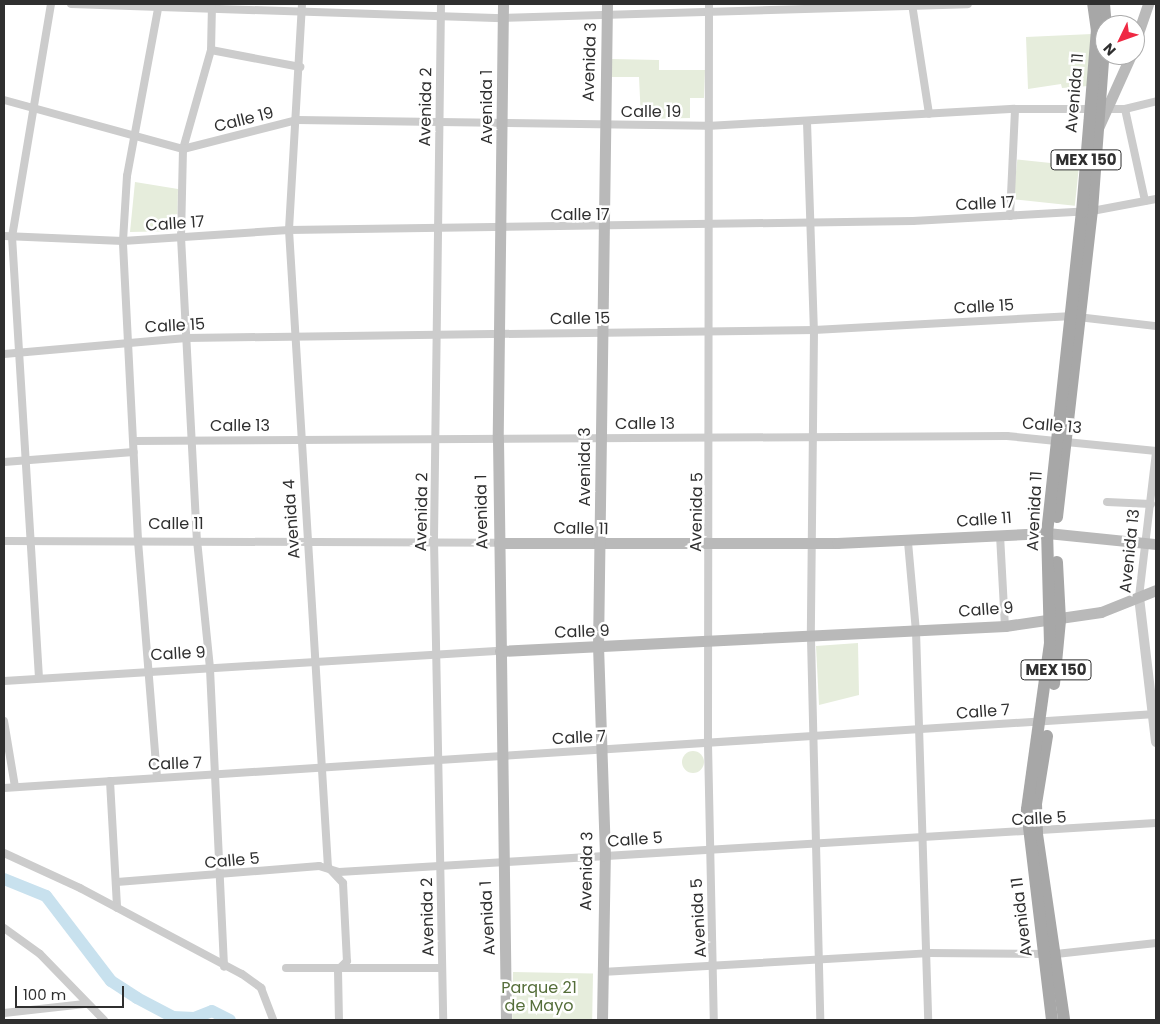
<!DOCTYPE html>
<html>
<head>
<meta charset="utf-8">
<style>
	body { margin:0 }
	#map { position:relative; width:1160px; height:1024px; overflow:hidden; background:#fff; font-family:Poppins,sans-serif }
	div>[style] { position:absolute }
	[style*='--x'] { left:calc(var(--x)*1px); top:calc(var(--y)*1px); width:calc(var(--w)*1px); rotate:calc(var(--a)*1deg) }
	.green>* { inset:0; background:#e6eddc; transform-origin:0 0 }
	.round { border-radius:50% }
	.river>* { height:12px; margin:-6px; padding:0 6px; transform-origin:6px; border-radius:6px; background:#c8e1ee }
	.minor>* { height:8px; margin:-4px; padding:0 4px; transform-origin:4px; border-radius:4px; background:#ccc }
	.tertiary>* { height:10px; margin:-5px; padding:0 5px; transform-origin:5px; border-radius:5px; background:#ccc }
	.secondary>* { height:11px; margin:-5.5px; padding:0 5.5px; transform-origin:5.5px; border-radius:5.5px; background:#b9b9b9 }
	.primary>* { height:12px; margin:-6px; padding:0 6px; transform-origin:6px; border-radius:6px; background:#a7a7a7 }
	span { translate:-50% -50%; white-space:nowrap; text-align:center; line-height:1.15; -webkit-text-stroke:5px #fff; paint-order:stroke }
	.shield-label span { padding:1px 4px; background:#fff; border:1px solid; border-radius:4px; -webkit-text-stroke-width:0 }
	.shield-label { font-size:15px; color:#2f2f2f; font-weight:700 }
	.street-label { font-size:16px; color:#2f2f2f }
	.park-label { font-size:16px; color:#556e3a }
	.frame { position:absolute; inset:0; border:5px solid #2f2f2f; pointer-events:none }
	.north { position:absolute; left:1095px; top:15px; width:50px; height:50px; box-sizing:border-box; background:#fff; border:1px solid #acacac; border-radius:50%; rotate:228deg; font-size:14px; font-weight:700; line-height:20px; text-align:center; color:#2f2f2f }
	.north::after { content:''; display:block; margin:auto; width:18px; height:22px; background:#ef2943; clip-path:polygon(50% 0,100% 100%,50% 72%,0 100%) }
	.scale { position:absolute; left:15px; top:986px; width:109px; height:22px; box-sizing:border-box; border:2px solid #2f2f2f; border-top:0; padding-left:6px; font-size:15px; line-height:18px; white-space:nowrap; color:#2f2f2f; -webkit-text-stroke:4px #fff; paint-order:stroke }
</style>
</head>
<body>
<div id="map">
	<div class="green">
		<i style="clip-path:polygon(1092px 34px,1088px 86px,1062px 88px,1061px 84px,1028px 89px,1026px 37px)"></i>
		<i style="clip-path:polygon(611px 59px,659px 60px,659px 70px,705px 70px,704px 98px,690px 98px,690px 118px,641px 119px,639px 77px,610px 77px)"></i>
		<i style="left:1079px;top:166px;width:40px;height:62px;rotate:96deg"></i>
		<i style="clip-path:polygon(135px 182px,178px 189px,177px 231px,130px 232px)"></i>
		<i style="clip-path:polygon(858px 643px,859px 695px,819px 705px,816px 646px)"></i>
		<i class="round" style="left:682px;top:751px;width:22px;height:22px"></i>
		<i style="left:513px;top:972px;width:80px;height:48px;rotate:1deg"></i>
	</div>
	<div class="river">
		<i style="--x:4;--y:879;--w:45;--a:22"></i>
		<i style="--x:46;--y:896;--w:107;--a:52.6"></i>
		<i style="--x:111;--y:981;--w:31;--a:33"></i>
		<i style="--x:137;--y:998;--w:41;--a:27.8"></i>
		<i style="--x:173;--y:1017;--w:21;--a:3"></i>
		<i style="--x:194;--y:1018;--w:19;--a:-21"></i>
		<i style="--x:212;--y:1011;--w:20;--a:27"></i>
	</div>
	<div class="minor">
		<i style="--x:71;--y:4;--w:432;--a:1.9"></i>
		<i style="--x:503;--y:18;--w:465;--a:-1.7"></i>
		<i style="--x:212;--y:4;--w:46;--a:91.2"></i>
		<i style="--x:211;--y:50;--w:103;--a:105.8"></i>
		<i style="--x:183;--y:149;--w:88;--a:91.3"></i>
		<i style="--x:181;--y:237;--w:303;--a:87"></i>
		<i style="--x:197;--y:540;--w:130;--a:84.2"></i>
		<i style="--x:210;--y:669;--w:298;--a:87.3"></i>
		<i style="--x:302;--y:4;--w:226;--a:93.3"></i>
		<i style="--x:289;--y:230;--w:638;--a:86.5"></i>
		<i style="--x:328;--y:867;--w:22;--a:47"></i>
		<i style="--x:343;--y:883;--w:78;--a:87.1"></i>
		<i style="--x:347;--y:961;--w:13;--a:135"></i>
		<i style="--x:338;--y:970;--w:50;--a:88.9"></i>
		<i style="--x:441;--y:4;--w:536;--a:90.75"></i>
		<i style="--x:434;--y:540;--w:480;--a:88.9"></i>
		<i style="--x:709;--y:4;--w:740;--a:90.08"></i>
		<i style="--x:708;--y:744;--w:276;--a:88.8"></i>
		<i style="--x:912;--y:4;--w:111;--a:81.2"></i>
		<i style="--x:211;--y:50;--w:91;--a:10.8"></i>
		<i style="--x:4;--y:100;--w:186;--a:15.3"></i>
		<i style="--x:183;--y:149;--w:118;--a:-14.3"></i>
		<i style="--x:297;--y:120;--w:410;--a:0.8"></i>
		<i style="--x:707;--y:126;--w:308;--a:-3.2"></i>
		<i style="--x:1015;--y:109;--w:110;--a:0"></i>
		<i style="--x:1125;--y:109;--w:32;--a:-14"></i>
		<i style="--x:1125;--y:109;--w:94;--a:77.7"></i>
		<i style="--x:807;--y:122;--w:208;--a:88.1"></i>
		<i style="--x:814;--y:330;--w:309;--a:90.6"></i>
		<i style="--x:811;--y:639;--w:381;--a:88.6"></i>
		<i style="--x:1010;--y:216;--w:107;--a:-87.3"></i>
		<i style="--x:4;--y:236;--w:119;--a:2.4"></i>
		<i style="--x:123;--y:241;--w:166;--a:-3.8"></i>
		<i style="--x:289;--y:230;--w:624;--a:-0.83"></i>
		<i style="--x:913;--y:221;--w:179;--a:-3.2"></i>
		<i style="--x:1092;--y:211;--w:65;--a:-10.6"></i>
		<i style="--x:4;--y:354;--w:183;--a:-5"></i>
		<i style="--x:186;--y:338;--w:628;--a:-0.73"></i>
		<i style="--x:814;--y:330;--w:255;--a:-3.1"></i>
		<i style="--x:1069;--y:316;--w:88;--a:6.6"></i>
		<i style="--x:134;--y:441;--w:873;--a:-0.33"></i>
		<i style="--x:1007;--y:436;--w:150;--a:5.7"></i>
		<i style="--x:4;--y:462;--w:130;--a:-4.4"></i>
		<i style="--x:1107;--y:502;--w:44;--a:2.6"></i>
		<i style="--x:1000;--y:535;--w:91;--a:86.9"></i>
		<i style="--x:4;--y:541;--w:495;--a:0.2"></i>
		<i style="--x:908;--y:542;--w:89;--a:84.9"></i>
		<i style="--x:916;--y:631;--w:389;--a:88.2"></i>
		<i style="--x:1139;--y:597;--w:146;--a:-83.3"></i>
		<i style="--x:39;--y:678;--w:442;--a:-93.5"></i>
		<i style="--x:12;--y:237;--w:236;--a:-80.5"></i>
		<i style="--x:4;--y:681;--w:497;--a:-3.5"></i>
		<i style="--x:4;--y:721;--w:67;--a:80.5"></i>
		<i style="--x:157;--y:777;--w:238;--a:-94.6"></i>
		<i style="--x:138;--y:540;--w:299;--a:-92.9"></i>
		<i style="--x:123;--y:241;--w:65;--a:-86.5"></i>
		<i style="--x:127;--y:176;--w:175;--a:-79.5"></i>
		<i style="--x:110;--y:781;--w:127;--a:86.8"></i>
		<i style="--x:4;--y:788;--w:1154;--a:-3.68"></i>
		<i style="--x:4;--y:853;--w:84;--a:24.7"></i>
		<i style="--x:80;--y:888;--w:183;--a:28"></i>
		<i style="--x:242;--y:974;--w:24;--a:36"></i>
		<i style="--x:261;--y:988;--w:34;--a:69"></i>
		<i style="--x:117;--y:882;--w:203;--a:-4.5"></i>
		<i style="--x:319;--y:866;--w:21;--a:17"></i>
		<i style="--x:339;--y:872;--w:818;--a:-3.43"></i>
		<i style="--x:4;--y:928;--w:44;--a:35.8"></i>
		<i style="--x:40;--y:954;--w:92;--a:45.9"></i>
		<i style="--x:286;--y:968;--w:156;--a:0"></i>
		<i style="--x:602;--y:972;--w:328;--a:-3.3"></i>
		<i style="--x:929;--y:953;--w:127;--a:0.5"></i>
		<i style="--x:1056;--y:954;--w:101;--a:-6.3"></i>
		<i style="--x:4;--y:1013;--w:81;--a:-6.4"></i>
	</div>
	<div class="tertiary">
		<i style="--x:1139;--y:597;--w:146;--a:83.3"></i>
	</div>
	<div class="secondary">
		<i style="--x:503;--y:4;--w:435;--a:90.7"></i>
		<i style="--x:498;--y:439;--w:581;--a:89.21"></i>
		<i style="--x:1135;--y:42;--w:40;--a:-71.1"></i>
		<i style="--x:1098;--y:128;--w:80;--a:-65.7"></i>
		<i style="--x:499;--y:543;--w:338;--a:0"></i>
		<i style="--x:837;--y:543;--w:210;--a:-2.7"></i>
		<i style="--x:1047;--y:533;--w:110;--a:5.8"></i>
		<i style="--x:500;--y:651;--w:506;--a:-2.83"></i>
		<i style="--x:1005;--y:626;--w:97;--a:-8.3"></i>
		<i style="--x:1101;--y:612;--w:59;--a:-21.8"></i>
		<i style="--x:602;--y:1020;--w:164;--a:-89"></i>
		<i style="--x:605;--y:856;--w:208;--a:-91.9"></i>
		<i style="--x:598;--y:648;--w:644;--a:-89.2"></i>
	</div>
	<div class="primary">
		<i style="--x:1104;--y:4;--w:21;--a:85"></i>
		<i style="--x:1057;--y:517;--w:308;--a:-83.5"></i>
		<i style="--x:1092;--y:211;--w:164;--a:-85.8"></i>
		<i style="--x:1054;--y:684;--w:64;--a:-84.6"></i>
		<i style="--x:1060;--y:620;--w:58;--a:-93"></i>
		<i style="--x:1047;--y:736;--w:69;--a:99.2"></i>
		<i style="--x:1036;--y:804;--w:30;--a:88"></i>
		<i style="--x:1037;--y:834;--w:188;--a:81.7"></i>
		<i style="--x:1052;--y:1020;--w:212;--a:-96.8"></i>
		<i style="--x:1027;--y:809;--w:167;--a:-82.1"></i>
		<i style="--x:1050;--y:644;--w:111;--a:-91.5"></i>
		<i style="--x:1047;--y:533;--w:323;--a:-83.8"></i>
		<i style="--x:1082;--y:212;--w:182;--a:-85.3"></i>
		<i style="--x:1097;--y:31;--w:27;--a:-98"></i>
	</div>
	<div class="shield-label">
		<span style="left:1086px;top:160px">MEX 150</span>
		<span style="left:1056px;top:670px">MEX 150</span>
	</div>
	<div class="street-label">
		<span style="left:590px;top:62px;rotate:-88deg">Avenida 3</span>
		<span style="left:1075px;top:93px;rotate:-85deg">Avenida 11</span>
		<span style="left:426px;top:107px;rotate:-89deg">Avenida 2</span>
		<span style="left:487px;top:107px;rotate:-90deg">Avenida 1</span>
		<span style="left:651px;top:112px">Calle 19</span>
		<span style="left:244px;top:120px;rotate:-14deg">Calle 19</span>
		<span style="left:985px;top:204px;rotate:-3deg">Calle 17</span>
		<span style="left:580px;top:215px">Calle 17</span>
		<span style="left:175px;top:224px;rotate:-4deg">Calle 17</span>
		<span style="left:984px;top:307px;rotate:-3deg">Calle 15</span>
		<span style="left:580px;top:319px;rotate:-1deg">Calle 15</span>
		<span style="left:175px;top:326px;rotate:-3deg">Calle 15</span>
		<span style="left:645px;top:424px">Calle 13</span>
		<span style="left:240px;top:426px">Calle 13</span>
		<span style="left:1052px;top:426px;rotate:5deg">Calle 13</span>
		<span style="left:585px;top:467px;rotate:-90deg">Avenida 3</span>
		<span style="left:1035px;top:511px;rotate:-87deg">Avenida 11</span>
		<span style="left:422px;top:512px;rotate:-89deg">Avenida 2</span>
		<span style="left:482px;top:512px;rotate:-91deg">Avenida 1</span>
		<span style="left:697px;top:512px;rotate:-89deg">Avenida 5</span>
		<span style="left:292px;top:519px;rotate:-94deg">Avenida 4</span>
		<span style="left:984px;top:520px;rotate:-4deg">Calle 11</span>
		<span style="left:176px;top:524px">Calle 11</span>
		<span style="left:581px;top:529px;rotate:1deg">Calle 11</span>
		<span style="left:1130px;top:551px;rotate:-84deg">Avenida 13</span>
		<span style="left:986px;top:610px;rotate:-4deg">Calle 9</span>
		<span style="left:582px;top:632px;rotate:-2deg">Calle 9</span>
		<span style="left:178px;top:654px;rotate:-3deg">Calle 9</span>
		<span style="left:983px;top:712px;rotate:-4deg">Calle 7</span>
		<span style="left:579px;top:738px;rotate:-3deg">Calle 7</span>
		<span style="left:175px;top:764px;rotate:-2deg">Calle 7</span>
		<span style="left:1039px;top:819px;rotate:-3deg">Calle 5</span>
		<span style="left:635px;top:840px;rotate:-4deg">Calle 5</span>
		<span style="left:232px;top:861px;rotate:-5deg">Calle 5</span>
		<span style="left:587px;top:871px;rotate:-89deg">Avenida 3</span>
		<span style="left:428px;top:917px;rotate:-91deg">Avenida 2</span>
		<span style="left:1022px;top:917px;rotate:-97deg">Avenida 11</span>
		<span style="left:488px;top:918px;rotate:-93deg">Avenida 1</span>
		<span style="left:699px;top:918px;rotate:-93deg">Avenida 5</span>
	</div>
	<div class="park-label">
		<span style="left:539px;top:997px">Parque 21<br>de Mayo</span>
	</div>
	<div class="frame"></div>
	<div class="north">N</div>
	<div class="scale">100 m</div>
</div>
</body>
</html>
